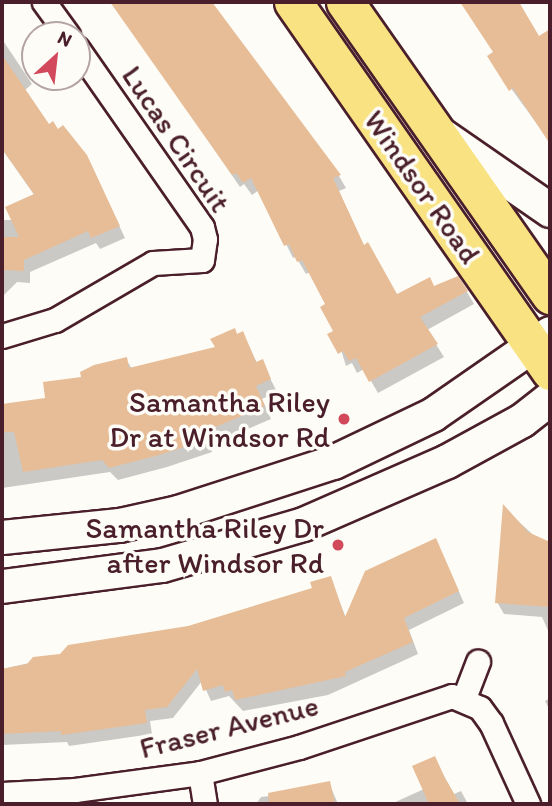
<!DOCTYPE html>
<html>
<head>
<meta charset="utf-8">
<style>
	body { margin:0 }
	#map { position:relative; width:552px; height:806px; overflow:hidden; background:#fdfcf7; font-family:Itim,sans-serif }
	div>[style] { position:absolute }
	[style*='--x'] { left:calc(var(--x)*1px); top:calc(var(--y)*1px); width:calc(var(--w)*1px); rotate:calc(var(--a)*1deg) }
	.shadow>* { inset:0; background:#0003 }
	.building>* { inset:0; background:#e7bd97 }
	.roads { filter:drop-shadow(2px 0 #4a1f2b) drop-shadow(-2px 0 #4a1f2b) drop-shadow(0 2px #4a1f2b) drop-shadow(0 -2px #4a1f2b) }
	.street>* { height:23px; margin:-11.5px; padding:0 11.5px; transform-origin:11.5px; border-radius:11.5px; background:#fdfcf7 }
	.secondary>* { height:33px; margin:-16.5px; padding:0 16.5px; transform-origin:16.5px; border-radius:16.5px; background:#fdfcf7 }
	.primary>* { height:37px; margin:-18.5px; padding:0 18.5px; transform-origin:18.5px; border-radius:18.5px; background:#f8e281 }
	.dots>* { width:19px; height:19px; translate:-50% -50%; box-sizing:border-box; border:4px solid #fdfcf7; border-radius:50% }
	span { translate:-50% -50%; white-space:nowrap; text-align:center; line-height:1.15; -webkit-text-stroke:7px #fdfcf7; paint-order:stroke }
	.street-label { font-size:30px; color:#4a1f2b }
	.poi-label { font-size:30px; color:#4a1f2b }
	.right { translate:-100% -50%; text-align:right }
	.frame { position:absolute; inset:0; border:4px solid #4a1f2b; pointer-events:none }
	.north { position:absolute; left:21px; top:21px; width:70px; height:70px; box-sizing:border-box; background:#fdfcf7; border:2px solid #b5a4a5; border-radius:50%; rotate:27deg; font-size:19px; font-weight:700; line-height:28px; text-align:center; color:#4a1f2b }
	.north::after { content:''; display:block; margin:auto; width:24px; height:32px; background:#d1495b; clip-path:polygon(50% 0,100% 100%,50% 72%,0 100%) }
</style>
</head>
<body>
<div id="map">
	<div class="shadow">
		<i style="clip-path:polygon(113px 2px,211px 2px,339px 176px,346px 188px,339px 191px,364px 246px,396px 297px,434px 288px,467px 292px,474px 304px,427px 330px,444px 357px,378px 393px,364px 369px,357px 373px,352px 363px,346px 366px,327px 305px,310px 272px,306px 274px,296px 257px,293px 258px,259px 190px,252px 195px,244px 184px,240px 187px)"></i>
		<i style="clip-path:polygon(461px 2px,517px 2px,539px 38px,545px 35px,550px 43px,548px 139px,494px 65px,495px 53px)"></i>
		<i style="clip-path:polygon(2px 39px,32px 84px,24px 91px,49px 127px,93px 170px,125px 238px,100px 249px,96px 243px,30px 272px,30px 283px,17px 282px,4px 295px,2px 220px,13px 220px,35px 196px,2px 149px)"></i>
		<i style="clip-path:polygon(237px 335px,249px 346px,257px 363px,262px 362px,277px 392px,262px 399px,271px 419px,210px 445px,212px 452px,167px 467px,118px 480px,110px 472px,2px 488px,2px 405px,47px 399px,126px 359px,132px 369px,217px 349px)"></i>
		<i style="clip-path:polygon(504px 508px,542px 543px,550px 543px,550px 635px,542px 617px,504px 614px,497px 602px)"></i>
		<i style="clip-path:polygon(436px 540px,464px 603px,409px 630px,418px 654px,328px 695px,243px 711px,229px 696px,211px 701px,202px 681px,173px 718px,150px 721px,152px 734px,69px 746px,67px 742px,2px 745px,2px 669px,188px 628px,314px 589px,330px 578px,346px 618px)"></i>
		<i style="clip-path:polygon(550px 698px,550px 711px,545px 701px)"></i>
		<i style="clip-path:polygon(434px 758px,454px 794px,461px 791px,468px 804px,391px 804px,424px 789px)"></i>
		<i style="clip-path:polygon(329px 783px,338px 804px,311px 804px,308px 787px)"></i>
		<i style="clip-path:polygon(270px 796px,283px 804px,256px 804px,261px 797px)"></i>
	</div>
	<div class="building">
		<i style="clip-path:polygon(110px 2px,212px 2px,341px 175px,333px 178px,364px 245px,368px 242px,397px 294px,430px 277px,434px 286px,458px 276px,468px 291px,420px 317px,438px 344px,369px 382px,356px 358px,349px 361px,343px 351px,338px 354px,327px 334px,333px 331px,320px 307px,325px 304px,302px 260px,297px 262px,289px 244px,284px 246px,251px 178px,243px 183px,236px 173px,232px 175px)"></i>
		<i style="clip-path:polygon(460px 2px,519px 2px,539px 36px,550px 29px,550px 144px,513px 88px,509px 91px,487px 56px,493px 52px)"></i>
		<i style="clip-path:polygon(2px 55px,49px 124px,53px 121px,58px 129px,63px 125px,87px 155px,120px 226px,91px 238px,88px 231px,24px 260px,24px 271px,2px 270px,2px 237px,19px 237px,5px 207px,34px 194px,2px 149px)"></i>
		<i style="clip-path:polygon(235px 328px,237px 334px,243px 331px,256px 362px,263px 359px,271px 379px,256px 386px,265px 406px,204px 432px,206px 440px,159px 455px,109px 468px,102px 460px,23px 472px,14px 432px,2px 432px,2px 404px,45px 398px,43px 382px,81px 377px,80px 372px,94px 365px,127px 357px,129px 368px,215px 347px,210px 339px)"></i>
		<i style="clip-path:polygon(503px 504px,528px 532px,550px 542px,550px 607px,495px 603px)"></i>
		<i style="clip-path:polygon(436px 538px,459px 591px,404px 618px,413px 642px,345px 672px,346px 676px,235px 700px,232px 690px,225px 692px,223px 685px,203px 691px,197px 669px,167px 707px,145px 710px,147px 723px,61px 735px,61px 731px,2px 734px,2px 669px,27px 664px,33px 657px,60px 654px,68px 645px,188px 626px,312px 588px,310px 582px,331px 576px,345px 617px,365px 571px)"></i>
		<i style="clip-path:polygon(435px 756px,445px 778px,460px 804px,429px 804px,412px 766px)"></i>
		<i style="clip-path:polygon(330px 781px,335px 804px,269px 804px,268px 793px)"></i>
	</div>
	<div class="roads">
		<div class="street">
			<i style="--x:44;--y:2;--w:41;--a:54"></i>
			<i style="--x:2;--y:336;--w:55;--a:-16.8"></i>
			<i style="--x:55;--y:320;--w:113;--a:-30.2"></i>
			<i style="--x:153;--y:263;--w:49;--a:-3.5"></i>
			<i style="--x:202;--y:260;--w:21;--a:-82"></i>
			<i style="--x:205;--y:239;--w:12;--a:-104"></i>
			<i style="--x:202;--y:227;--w:218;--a:-124.9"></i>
			<i style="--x:464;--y:698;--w:39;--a:-69"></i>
			<i style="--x:200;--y:773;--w:31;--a:81"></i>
			<i style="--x:2;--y:794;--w:73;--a:-3.1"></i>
			<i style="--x:75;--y:790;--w:126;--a:-7.7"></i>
			<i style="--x:200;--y:773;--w:102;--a:-14.7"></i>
			<i style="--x:299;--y:747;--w:161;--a:-18.4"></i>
			<i style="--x:452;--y:696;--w:30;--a:23"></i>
			<i style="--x:480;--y:708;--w:19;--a:54"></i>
			<i style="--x:491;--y:723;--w:89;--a:65.4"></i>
		</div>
		<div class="secondary">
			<i style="--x:443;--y:136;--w:130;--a:34.7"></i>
			<i style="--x:2;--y:537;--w:118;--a:-5.9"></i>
			<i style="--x:119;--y:525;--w:60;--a:-12.4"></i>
			<i style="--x:178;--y:512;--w:163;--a:-17.9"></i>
			<i style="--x:333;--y:462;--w:111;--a:-25.6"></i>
			<i style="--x:433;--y:414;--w:142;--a:-34.7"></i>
			<i style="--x:2;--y:586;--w:161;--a:-7.5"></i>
			<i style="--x:162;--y:565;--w:147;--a:-16.2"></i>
			<i style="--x:303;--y:524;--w:157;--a:-23.6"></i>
			<i style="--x:447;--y:461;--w:85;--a:-28.7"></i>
			<i style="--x:522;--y:420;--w:36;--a:-38"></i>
		</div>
		<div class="primary">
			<i style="--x:293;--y:2;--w:450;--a:55.1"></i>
			<i style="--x:345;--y:2;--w:358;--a:55"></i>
		</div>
	</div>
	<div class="dots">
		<i style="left:344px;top:419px;background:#d1495b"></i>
		<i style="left:338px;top:545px;background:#d1495b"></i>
	</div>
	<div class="street-label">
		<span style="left:176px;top:139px;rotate:56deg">Lucas Circuit</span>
		<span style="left:422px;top:187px;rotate:55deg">Windsor Road</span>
		<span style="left:229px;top:727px;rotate:-14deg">Fraser Avenue</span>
	</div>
	<div class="poi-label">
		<span class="right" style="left:330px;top:419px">Samantha Riley<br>Dr at Windsor Rd</span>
		<span class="right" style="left:324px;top:545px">Samantha Riley Dr<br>after Windsor Rd</span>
	</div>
	<div class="frame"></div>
	<div class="north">N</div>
</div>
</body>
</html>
